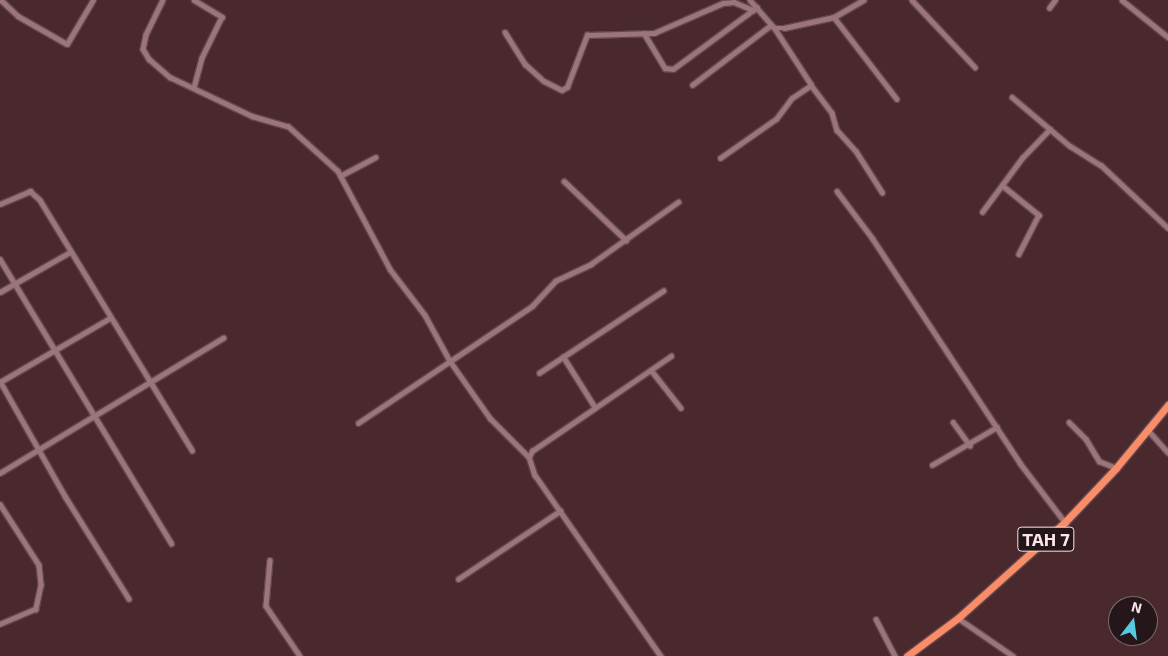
<!DOCTYPE html>
<html>
<head>
<meta charset="utf-8">
<style>
	body { margin:0 }
	#map { position:relative; width:1168px; height:656px; overflow:hidden; background:#49292e; font-family:"Exo 2",sans-serif }
	div>[style] { position:absolute }
	[style*='--x'] { left:calc(var(--x)*1px); top:calc(var(--y)*1px); width:calc(var(--w)*1px); rotate:calc(var(--a)*1deg) }
	.roads { filter:drop-shadow(1px 0 #64484e) drop-shadow(-1px 0 #64484e) drop-shadow(0 1px #64484e) drop-shadow(0 -1px #64484e) }
	.minor>* { height:4.5px; margin:-2.25px; padding:0 2.25px; transform-origin:2.25px; border-radius:2.25px; background:#9b757a }
	.highway>* { height:7px; margin:-3.5px; padding:0 3.5px; transform-origin:3.5px; border-radius:3.5px; background:#fa8d67 }
	span { translate:-50% -50%; white-space:nowrap; text-align:center; line-height:1.15; -webkit-text-stroke:5px #251719; paint-order:stroke }
	.shield-label span { padding:1px 4px; background:#251719; border:1px solid; border-radius:4px; -webkit-text-stroke-width:0 }
	.shield-label { font-size:18px; color:#fce6e9; font-weight:700 }
	.north { position:absolute; left:1108px; top:596px; width:50px; height:50px; box-sizing:border-box; background:#251719; border:1px solid #7b6a6c; border-radius:50%; rotate:15deg; font-size:14px; font-weight:700; line-height:20px; text-align:center; color:#fce6e9 }
	.north::after { content:''; display:block; margin:auto; width:18px; height:22px; background:#57c9e1; clip-path:polygon(50% 0,100% 100%,50% 72%,0 100%) }
</style>
</head>
<body>
<div id="map">
	<div class="roads">
		<div class="minor">
			<i style="--x:1;--y:0;--w:23;--a:43"></i>
			<i style="--x:18;--y:16;--w:56;--a:29.7"></i>
			<i style="--x:67;--y:44;--w:51;--a:-59.4"></i>
			<i style="--x:163;--y:0;--w:39;--a:116"></i>
			<i style="--x:146;--y:35;--w:14;--a:102"></i>
			<i style="--x:143;--y:49;--w:12;--a:59"></i>
			<i style="--x:149;--y:59;--w:28;--a:41"></i>
			<i style="--x:170;--y:77;--w:91;--a:25.4"></i>
			<i style="--x:252;--y:116;--w:37;--a:16"></i>
			<i style="--x:288;--y:126;--w:67;--a:42"></i>
			<i style="--x:338;--y:171;--w:111;--a:62"></i>
			<i style="--x:390;--y:269;--w:58;--a:52.7"></i>
			<i style="--x:425;--y:315;--w:52;--a:61.5"></i>
			<i style="--x:450;--y:361;--w:70;--a:54.9"></i>
			<i style="--x:490;--y:418;--w:55;--a:45"></i>
			<i style="--x:529;--y:457;--w:19;--a:72"></i>
			<i style="--x:535;--y:475;--w:221;--a:55.2"></i>
			<i style="--x:194;--y:0;--w:33;--a:31"></i>
			<i style="--x:222;--y:17;--w:46;--a:116"></i>
			<i style="--x:202;--y:58;--w:31;--a:105"></i>
			<i style="--x:750;--y:0;--w:37;--a:49"></i>
			<i style="--x:774;--y:28;--w:10;--a:0"></i>
			<i style="--x:784;--y:28;--w:51;--a:-12.4"></i>
			<i style="--x:834;--y:17;--w:34;--a:-30"></i>
			<i style="--x:912;--y:0;--w:92;--a:46.8"></i>
			<i style="--x:1122;--y:0;--w:59;--a:38.8"></i>
			<i style="--x:1049;--y:8;--w:10;--a:-53"></i>
			<i style="--x:834;--y:17;--w:103;--a:52.5"></i>
			<i style="--x:505;--y:32;--w:38;--a:58"></i>
			<i style="--x:525;--y:64;--w:25;--a:42"></i>
			<i style="--x:544;--y:81;--w:20;--a:27"></i>
			<i style="--x:562;--y:90;--w:6;--a:-31"></i>
			<i style="--x:567;--y:87;--w:56;--a:-69"></i>
			<i style="--x:587;--y:35;--w:67;--a:-1.7"></i>
			<i style="--x:654;--y:33;--w:75;--a:-23.5"></i>
			<i style="--x:723;--y:3;--w:11;--a:-5"></i>
			<i style="--x:734;--y:2;--w:21;--a:23"></i>
			<i style="--x:644;--y:33;--w:41;--a:59"></i>
			<i style="--x:665;--y:68;--w:8;--a:7"></i>
			<i style="--x:673;--y:69;--w:104;--a:-36.4"></i>
			<i style="--x:692;--y:85;--w:99;--a:-37.2"></i>
			<i style="--x:811;--y:85;--w:35;--a:53"></i>
			<i style="--x:832;--y:113;--w:18;--a:74"></i>
			<i style="--x:837;--y:130;--w:28;--a:48"></i>
			<i style="--x:856;--y:151;--w:49;--a:57.6"></i>
			<i style="--x:1012;--y:97;--w:76;--a:40.2"></i>
			<i style="--x:1070;--y:146;--w:36;--a:32"></i>
			<i style="--x:1101;--y:165;--w:92;--a:43.2"></i>
			<i style="--x:720;--y:158;--w:68;--a:-34.9"></i>
			<i style="--x:776;--y:119;--w:26;--a:-53"></i>
			<i style="--x:792;--y:98;--w:23;--a:-34"></i>
			<i style="--x:811;--y:85;--w:68;--a:-123"></i>
			<i style="--x:340;--y:176;--w:40;--a:-28"></i>
			<i style="--x:564;--y:181;--w:86;--a:43.6"></i>
			<i style="--x:1002;--y:185;--w:48;--a:39"></i>
			<i style="--x:1039;--y:215;--w:44;--a:117.1"></i>
			<i style="--x:837;--y:191;--w:60;--a:53.1"></i>
			<i style="--x:873;--y:239;--w:268;--a:56.7"></i>
			<i style="--x:1020;--y:463;--w:74;--a:52.7"></i>
			<i style="--x:0;--y:204;--w:33;--a:-23"></i>
			<i style="--x:30;--y:191;--w:13;--a:42"></i>
			<i style="--x:40;--y:200;--w:293;--a:58.7"></i>
			<i style="--x:982;--y:212;--w:67;--a:-53.5"></i>
			<i style="--x:1022;--y:158;--w:40;--a:-46"></i>
			<i style="--x:0;--y:259;--w:332;--a:58.9"></i>
			<i style="--x:0;--y:292;--w:81;--a:-29.7"></i>
			<i style="--x:651;--y:370;--w:48;--a:51.7"></i>
			<i style="--x:539;--y:373;--w:149;--a:-33.5"></i>
			<i style="--x:0;--y:381;--w:132;--a:60.5"></i>
			<i style="--x:65;--y:496;--w:121;--a:58.1"></i>
			<i style="--x:0;--y:382;--w:127;--a:-30.2"></i>
			<i style="--x:595;--y:408;--w:92;--a:-34.4"></i>
			<i style="--x:953;--y:422;--w:29;--a:54"></i>
			<i style="--x:1069;--y:422;--w:24;--a:45"></i>
			<i style="--x:1086;--y:439;--w:26;--a:59"></i>
			<i style="--x:1099;--y:461;--w:18;--a:22"></i>
			<i style="--x:358;--y:423;--w:210;--a:-33.9"></i>
			<i style="--x:532;--y:306;--w:34;--a:-47"></i>
			<i style="--x:555;--y:281;--w:40;--a:-25"></i>
			<i style="--x:591;--y:264;--w:107;--a:-35.5"></i>
			<i style="--x:1147;--y:429;--w:31;--a:48"></i>
			<i style="--x:529;--y:457;--w:7;--a:-63"></i>
			<i style="--x:532;--y:451;--w:76;--a:-34.3"></i>
			<i style="--x:595;--y:408;--w:60;--a:-122.1"></i>
			<i style="--x:932;--y:465;--w:75;--a:-30.3"></i>
			<i style="--x:0;--y:473;--w:261;--a:-31.2"></i>
			<i style="--x:0;--y:504;--w:72;--a:57.4"></i>
			<i style="--x:39;--y:565;--w:20;--a:84"></i>
			<i style="--x:41;--y:585;--w:25;--a:102"></i>
			<i style="--x:36;--y:609;--w:39;--a:157"></i>
			<i style="--x:270;--y:560;--w:46;--a:95"></i>
			<i style="--x:266;--y:606;--w:60;--a:55.8"></i>
			<i style="--x:458;--y:579;--w:123;--a:-33.7"></i>
			<i style="--x:958;--y:618;--w:67;--a:34.6"></i>
			<i style="--x:876;--y:619;--w:42;--a:62.8"></i>
		</div>
		<div class="highway">
			<i style="--x:907;--y:656;--w:64;--a:-36.7"></i>
			<i style="--x:958;--y:618;--w:144;--a:-41.9"></i>
			<i style="--x:1065;--y:522;--w:74;--a:-46.6"></i>
			<i style="--x:1116;--y:468;--w:82;--a:-50.5"></i>
		</div>
	</div>
	<div class="shield-label">
		<span style="left:1046px;top:539px">TAH 7</span>
	</div>
	<div class="north">N</div>
</div>
</body>
</html>
